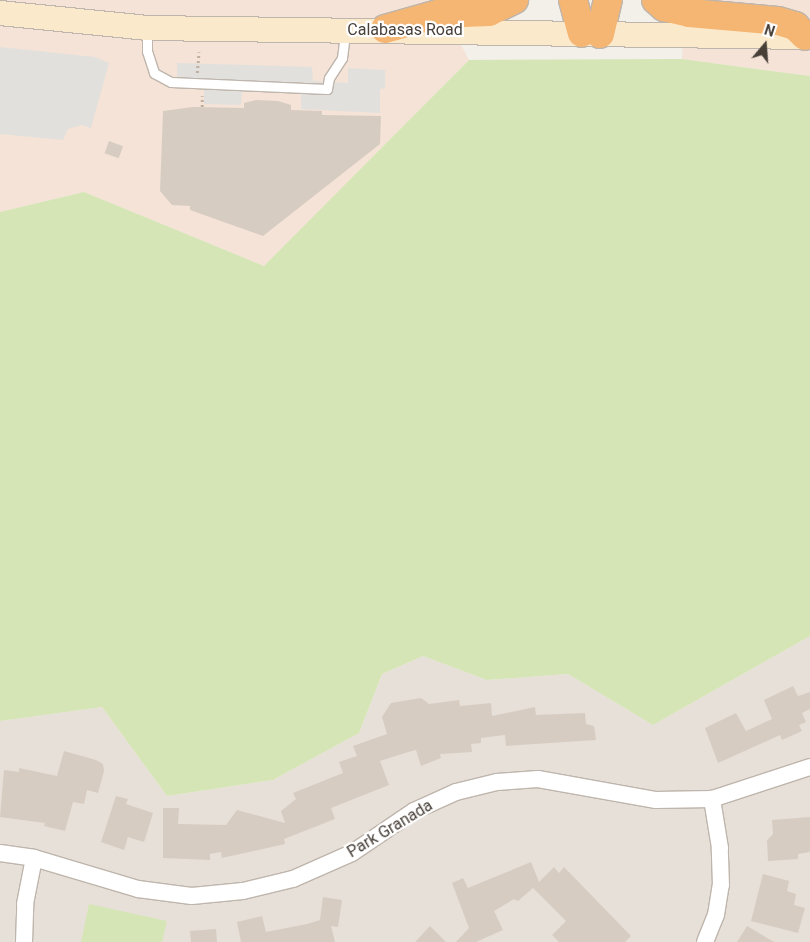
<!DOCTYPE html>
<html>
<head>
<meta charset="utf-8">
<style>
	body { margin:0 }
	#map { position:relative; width:810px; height:942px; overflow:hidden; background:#f3efe9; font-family:Roboto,sans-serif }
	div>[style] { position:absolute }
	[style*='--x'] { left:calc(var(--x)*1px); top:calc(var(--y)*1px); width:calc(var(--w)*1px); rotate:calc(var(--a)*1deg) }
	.residential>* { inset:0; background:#e7e0d8 }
	.commercial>* { inset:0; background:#f4e3d6 }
	.green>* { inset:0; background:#d6e5b5 }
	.parking>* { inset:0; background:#e2e0dd }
	.building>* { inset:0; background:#d7ccc2; transform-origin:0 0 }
	.path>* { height:2.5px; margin-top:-1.25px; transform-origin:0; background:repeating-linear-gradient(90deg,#bfaf9e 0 2.5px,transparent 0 5px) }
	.roads { filter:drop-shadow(1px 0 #beb5ac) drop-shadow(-1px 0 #beb5ac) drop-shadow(0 1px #beb5ac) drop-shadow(0 -1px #beb5ac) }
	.service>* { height:9px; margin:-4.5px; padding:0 4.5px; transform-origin:4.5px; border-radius:4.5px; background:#fff }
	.minor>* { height:16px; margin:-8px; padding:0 8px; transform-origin:8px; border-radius:8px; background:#fff }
	.secondary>* { height:24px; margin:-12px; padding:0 12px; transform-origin:12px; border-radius:12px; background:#fbe9cb }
	.motorway>* { height:28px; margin:-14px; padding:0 14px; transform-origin:14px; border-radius:14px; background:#f5b673 }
	span { translate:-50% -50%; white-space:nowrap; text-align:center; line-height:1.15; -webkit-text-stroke:4.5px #fff; paint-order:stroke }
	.street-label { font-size:16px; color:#473f38 }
	.north { position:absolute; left:740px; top:20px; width:50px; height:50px; -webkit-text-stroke:4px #fff; paint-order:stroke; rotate:18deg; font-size:14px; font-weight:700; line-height:20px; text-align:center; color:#473f38 }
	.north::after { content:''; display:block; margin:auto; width:18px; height:22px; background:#473f38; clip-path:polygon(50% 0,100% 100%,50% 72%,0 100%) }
</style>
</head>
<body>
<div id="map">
	<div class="residential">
		<i style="clip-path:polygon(810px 636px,810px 942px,0 942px,0 721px,102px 707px,167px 796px,273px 780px,359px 733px,382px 674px,423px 656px,487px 680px,568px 674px,653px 725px)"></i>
	</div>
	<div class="commercial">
		<i style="clip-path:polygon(0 0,437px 0,469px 60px,264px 266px,84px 192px,0 212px)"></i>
		<i style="clip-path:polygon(685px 0,810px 0,810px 76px,682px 59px)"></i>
	</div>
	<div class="green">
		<i style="clip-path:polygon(682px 59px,810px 76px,810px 636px,653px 725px,568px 674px,487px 680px,423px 656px,382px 674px,359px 733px,273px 780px,167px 796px,102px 707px,0 721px,0 212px,84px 192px,264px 266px,469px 60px)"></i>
		<i style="clip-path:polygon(89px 904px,167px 921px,162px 942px,81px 942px)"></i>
	</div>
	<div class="parking">
		<i style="clip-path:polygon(0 47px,95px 57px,109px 63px,91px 128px,82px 125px,68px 129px,63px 140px,0 134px)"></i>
		<i style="clip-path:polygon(177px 63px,312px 67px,313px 81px,348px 83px,348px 68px,385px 70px,385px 88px,380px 89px,380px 113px,301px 109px,301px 91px,242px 89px,241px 105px,204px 104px,204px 86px,177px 85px)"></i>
	</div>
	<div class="building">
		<i style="clip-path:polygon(256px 100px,278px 101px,291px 105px,291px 110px,322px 111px,322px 115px,381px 116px,380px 144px,263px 236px,190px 210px,190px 206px,172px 205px,160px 191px,163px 111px,193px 107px,244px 108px,244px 103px)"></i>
		<i style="left:109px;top:141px;width:15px;height:13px;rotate:20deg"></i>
		<i style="clip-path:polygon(793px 686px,798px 696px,810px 692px,810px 709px,802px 713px,806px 722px,799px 725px,802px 731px,782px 740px,780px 735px,718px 763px,705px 728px,736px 713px,746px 731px,772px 719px,764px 700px)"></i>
		<i style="clip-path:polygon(421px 698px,429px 704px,459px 700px,460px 706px,491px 703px,492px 716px,535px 707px,536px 715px,585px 713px,586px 724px,594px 726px,596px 740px,506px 746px,505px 735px,481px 738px,481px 743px,471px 744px,472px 752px,440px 754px,441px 758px,421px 766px,416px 750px,408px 752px,380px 761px,389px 785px,331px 808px,335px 819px,284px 839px,285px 844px,222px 858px,221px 852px,210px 854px,210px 860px,163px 858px,163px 808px,179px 808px,178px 824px,226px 825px,237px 810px,285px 823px,281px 811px,296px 799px,293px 793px,343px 773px,339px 762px,357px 756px,353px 746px,387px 734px,382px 717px,391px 703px)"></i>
		<i style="clip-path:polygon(64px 751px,96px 760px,103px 764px,104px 771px,98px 793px,87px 790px,84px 804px,73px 802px,65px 831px,44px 826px,45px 823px,0 817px,4px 770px,19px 772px,19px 768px,57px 776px)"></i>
		<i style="clip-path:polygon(116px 796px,128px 799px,126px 804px,153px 813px,144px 842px,128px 837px,124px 850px,101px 842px)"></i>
		<i style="clip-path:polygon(810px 817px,810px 852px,798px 854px,798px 859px,768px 861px,767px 840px,773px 834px,772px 820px)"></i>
		<i style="clip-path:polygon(531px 862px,539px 882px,554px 867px,559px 873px,564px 867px,631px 936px,625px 942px,559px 942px,552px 935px,566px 921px,533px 888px,518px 901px,514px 899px,494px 911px,503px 930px,476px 942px,456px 942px,469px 928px,452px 883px,463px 878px,468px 888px)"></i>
		<i style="clip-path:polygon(763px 874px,789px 881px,787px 891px,796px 894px,794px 905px,805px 908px,798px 933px,751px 921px)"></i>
		<i style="clip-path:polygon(323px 897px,342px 900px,338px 927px,331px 926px,335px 942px,241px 942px,237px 922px,262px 916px,266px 932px,307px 924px,320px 920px)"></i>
		<i style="clip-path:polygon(430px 926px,446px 942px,415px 942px)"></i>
		<i style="clip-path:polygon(747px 926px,774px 942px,737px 942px)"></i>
		<i style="clip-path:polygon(216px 929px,217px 942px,191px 942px,190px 931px)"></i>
	</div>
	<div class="path">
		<i style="--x:197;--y:73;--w:21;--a:-85"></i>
		<i style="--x:202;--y:107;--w:11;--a:-90"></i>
	</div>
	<div class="roads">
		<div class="service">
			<i style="--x:147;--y:29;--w:22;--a:90"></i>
			<i style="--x:147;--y:51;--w:23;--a:72"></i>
			<i style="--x:154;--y:73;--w:19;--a:28"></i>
			<i style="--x:171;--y:82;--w:156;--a:2.6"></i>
			<i style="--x:327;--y:89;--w:11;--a:-80"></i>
			<i style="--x:329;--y:78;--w:24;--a:-57"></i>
			<i style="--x:342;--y:58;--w:26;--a:-83"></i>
		</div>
		<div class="minor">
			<i style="--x:0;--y:853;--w:34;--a:8"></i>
			<i style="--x:34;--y:858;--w:109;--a:16.6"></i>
			<i style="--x:138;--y:889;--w:54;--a:7.4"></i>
			<i style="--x:192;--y:896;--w:51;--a:-5.6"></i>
			<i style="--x:243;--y:891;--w:51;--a:-13.5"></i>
			<i style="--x:293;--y:879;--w:64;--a:-23.8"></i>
			<i style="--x:352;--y:853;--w:75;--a:-34.1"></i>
			<i style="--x:414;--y:811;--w:46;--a:-24.3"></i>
			<i style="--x:456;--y:792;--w:42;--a:-13.7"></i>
			<i style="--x:497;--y:782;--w:41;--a:-4.2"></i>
			<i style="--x:538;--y:779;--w:120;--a:10.1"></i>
			<i style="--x:656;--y:800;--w:56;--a:-1"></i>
			<i style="--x:712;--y:799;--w:103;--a:-18.1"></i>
			<i style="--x:24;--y:942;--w:38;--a:-88"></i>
			<i style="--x:25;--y:904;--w:47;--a:-78.9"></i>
			<i style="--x:705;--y:942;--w:29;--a:-68"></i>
			<i style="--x:716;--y:915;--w:30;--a:-81"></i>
			<i style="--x:721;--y:885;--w:37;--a:-92"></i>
			<i style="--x:720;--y:848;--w:50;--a:-99.3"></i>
		</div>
		<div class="secondary">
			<i style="--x:0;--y:13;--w:148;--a:5.8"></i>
			<i style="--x:147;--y:28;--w:663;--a:0.78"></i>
		</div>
		<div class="motorway">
			<i style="--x:573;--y:0;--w:34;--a:75"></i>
			<i style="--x:656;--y:0;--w:11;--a:41"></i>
			<i style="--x:664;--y:7;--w:26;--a:13"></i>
			<i style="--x:689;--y:13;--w:89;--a:5.1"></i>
			<i style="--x:778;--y:21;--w:18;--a:16"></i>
			<i style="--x:795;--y:26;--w:14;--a:45"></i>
			<i style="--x:385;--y:29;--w:55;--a:-15.8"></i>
			<i style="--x:438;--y:14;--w:51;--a:-2.2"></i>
			<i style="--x:489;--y:12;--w:28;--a:-26"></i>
			<i style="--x:600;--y:34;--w:35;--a:-77"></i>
		</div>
	</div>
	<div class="street-label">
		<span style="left:405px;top:30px">Calabasas Road</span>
		<span style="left:390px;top:829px;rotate:-31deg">Park Granada</span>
	</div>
	<div class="north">N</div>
</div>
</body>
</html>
